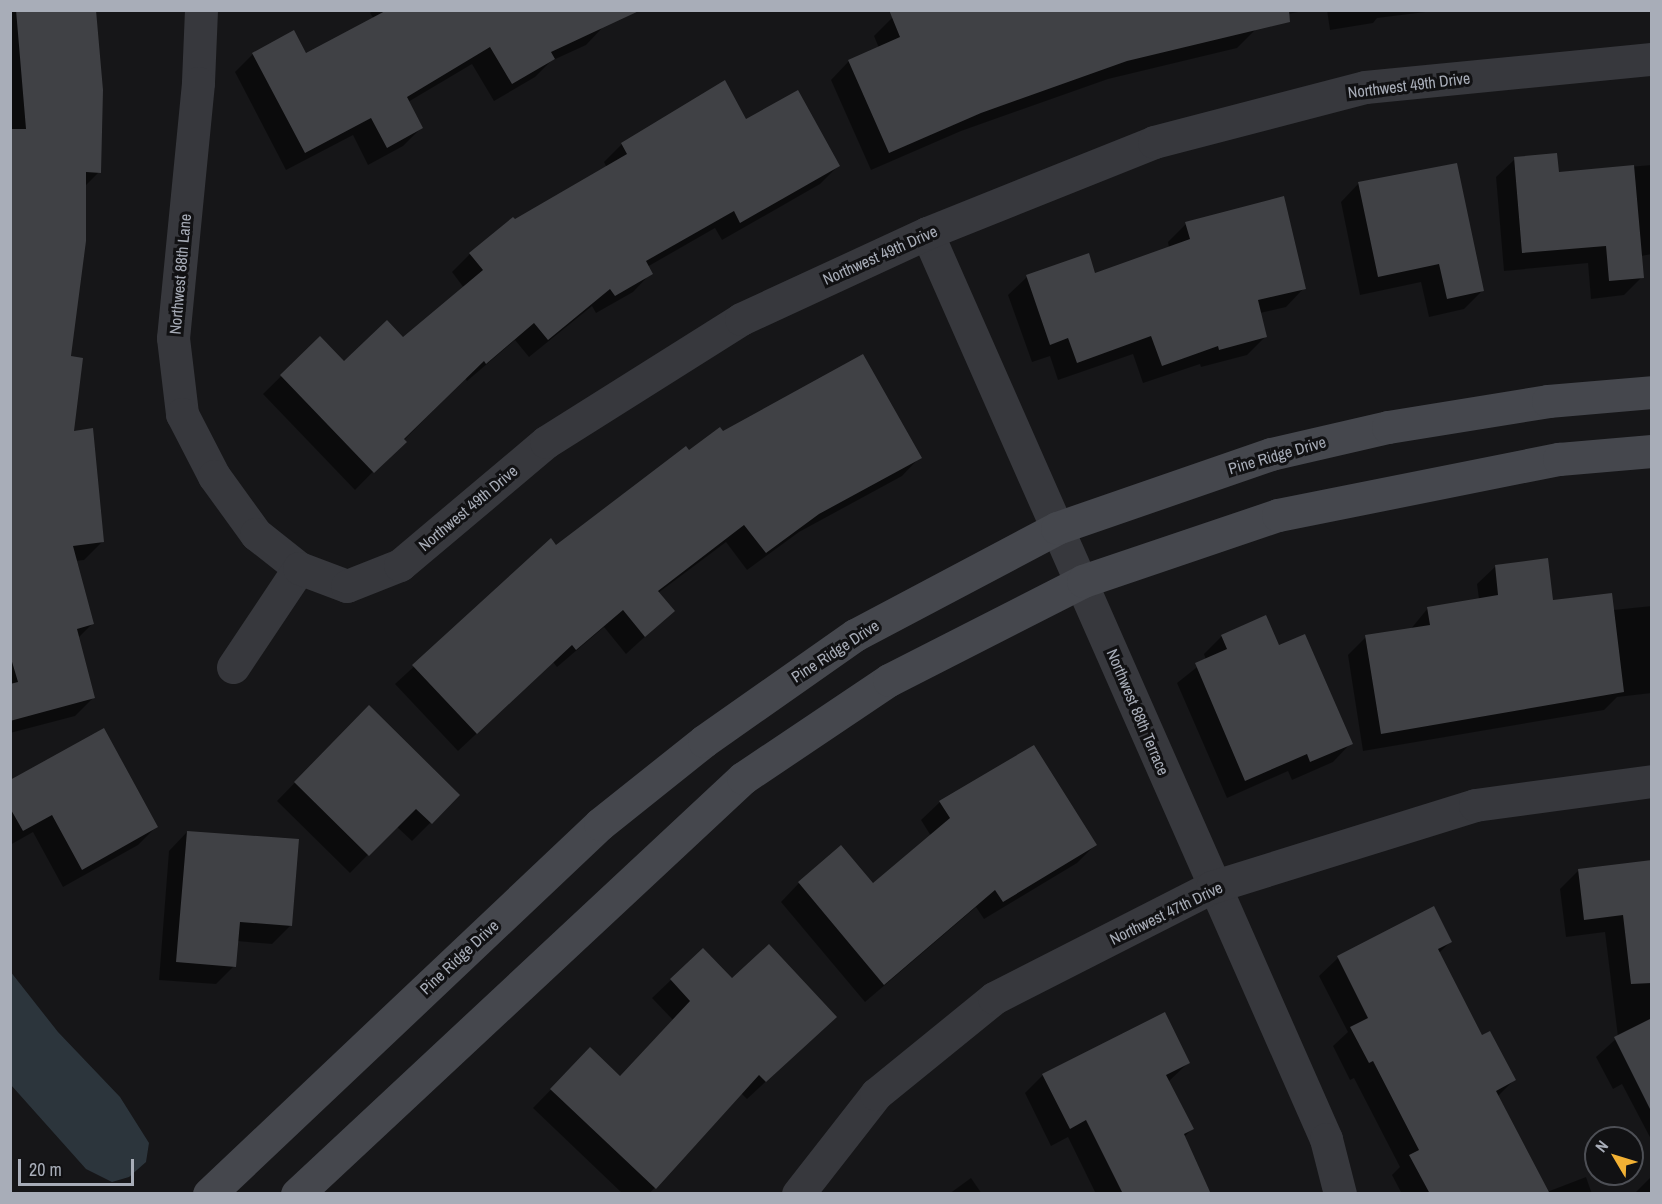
<!DOCTYPE html>
<html>
<head>
<meta charset="utf-8">
<style>
	body { margin:0 }
	#map { position:relative; width:1662px; height:1204px; overflow:hidden; background:#161618; font-family:"Archivo Narrow",sans-serif }
	div>[style] { position:absolute }
	[style*='--x'] { left:calc(var(--x)*1px); top:calc(var(--y)*1px); width:calc(var(--w)*1px); rotate:calc(var(--a)*1deg) }
	.water>* { inset:0; background:#2c353c }
	.shadow>* { inset:0; background:#0007 }
	.building>* { inset:0; background:#404145 }
	.street>* { height:33px; margin:-16.5px; padding:0 16.5px; transform-origin:16.5px; border-radius:16.5px; background:#37383d }
	.secondary>* { height:33px; margin:-16.5px; padding:0 16.5px; transform-origin:16.5px; border-radius:16.5px; background:#45474d }
	span { translate:-50% -50%; white-space:nowrap; text-align:center; line-height:1.15; -webkit-text-stroke:6px #111113; paint-order:stroke }
	.street-label { font-size:16px; color:#a8adb8 }
	.frame { position:absolute; inset:0; border:12px solid #a8adb8; pointer-events:none }
	.north { position:absolute; left:1584px; top:1126px; width:60px; height:60px; box-sizing:border-box; background:#111113; border:2px solid #4d4f55; border-radius:50%; rotate:308deg; font-size:16px; font-weight:700; line-height:24px; text-align:center; color:#a8adb8 }
	.north::after { content:''; display:block; margin:auto; width:21px; height:27px; background:#f2b134; clip-path:polygon(50% 0,100% 100%,50% 72%,0 100%) }
	.scale { position:absolute; left:18px; top:1159px; width:116px; height:27px; box-sizing:border-box; border:3px solid #a8adb8; border-top:0; padding-left:8px; font-size:18px; line-height:21px; white-space:nowrap; color:#a8adb8; -webkit-text-stroke:4px #111113; paint-order:stroke }
</style>
</head>
<body>
<div id="map">
	<div class="water">
		<i style="clip-path:polygon(10px 971px,58px 1032px,120px 1097px,149px 1143px,146px 1162px,129px 1177px,112px 1182px,86px 1169px,11px 1085px)"></i>
	</div>
	<div class="shadow">
		<i style="clip-path:polygon(10px 10px,94px 10px,99px 172px,85px 186px,10px 419px)"></i>
		<i style="clip-path:polygon(373px 10px,632px 10px,604px 26px,586px 45px,551px 61px,535px 77px,494px 101px,472px 64px,408px 102px,421px 128px,403px 146px,368px 165px,353px 135px,286px 170px,235px 72px,253px 54px,305px 55px,374px 19px,370px 13px)"></i>
		<i style="clip-path:polygon(910px 10px,1310px 10px,1253px 20px,1255px 30px,1237px 48px,1108px 79px,961px 131px,871px 170px,831px 80px,849px 61px,879px 48px,874px 36px,892px 18px)"></i>
		<i style="clip-path:polygon(1327px 10px,1442px 10px,1377px 18px,1373px 23px,1330px 30px)"></i>
		<i style="clip-path:polygon(746px 121px,838px 166px,820px 184px,722px 240px,715px 228px,647px 267px,651px 273px,633px 292px,596px 313px,592px 306px,529px 357px,515px 340px,467px 381px,465px 378px,355px 490px,263px 394px,320px 338px,344px 363px,403px 339px,464px 288px,452px 272px,470px 254px,515px 221px,607px 168px,604px 162px,622px 144px)"></i>
		<i style="clip-path:polygon(1515px 159px,1557px 173px,1652px 165px,1652px 254px,1641px 256px,1642px 277px,1624px 295px,1591px 299px,1588px 263px,1504px 271px,1496px 177px)"></i>
		<i style="clip-path:polygon(1359px 183px,1482px 291px,1464px 309px,1429px 317px,1421px 282px,1360px 295px,1341px 202px)"></i>
		<i style="clip-path:polygon(1186px 224px,1304px 288px,1286px 307px,1260px 313px,1266px 336px,1247px 355px,1201px 367px,1200px 364px,1143px 383px,1133px 354px,1058px 380px,1050px 356px,1032px 362px,1008px 295px,1027px 277px,1088px 255px,1094px 275px,1169px 248px,1168px 242px)"></i>
		<i style="clip-path:polygon(722px 433px,920px 457px,902px 476px,799px 532px,747px 570px,726px 542px,658px 593px,673px 611px,626px 654px,604px 627px,557px 667px,553px 662px,458px 751px,395px 684px,551px 541px,556px 547px)"></i>
		<i style="clip-path:polygon(10px 440px,102px 542px,84px 560px,75px 561px,92px 624px,78px 638px,93px 698px,75px 716px,10px 733px)"></i>
		<i style="clip-path:polygon(1496px 566px,1551px 602px,1613px 610px,1652px 606px,1652px 693px,1617px 697px,1604px 710px,1363px 751px,1348px 655px,1366px 637px,1410px 630px,1428px 608px,1479px 599px,1477px 584px)"></i>
		<i style="clip-path:polygon(1222px 636px,1278px 647px,1351px 743px,1333px 762px,1292px 780px,1288px 771px,1227px 798px,1177px 683px,1206px 660px,1204px 654px)"></i>
		<i style="clip-path:polygon(351px 725px,458px 795px,412px 841px,396px 826px,350px 873px,277px 801px)"></i>
		<i style="clip-path:polygon(10px 782px,156px 827px,138px 845px,63px 887px,33px 832px,10px 845px)"></i>
		<i style="clip-path:polygon(940px 802px,1095px 845px,1077px 863px,984px 919px,976px 907px,865px 1002px,781px 902px,799px 883px,873px 885px,931px 836px,921px 820px)"></i>
		<i style="clip-path:polygon(187px 832px,291px 925px,272px 944px,237px 941px,234px 966px,216px 984px,159px 980px,169px 851px)"></i>
		<i style="clip-path:polygon(1652px 862px,1652px 1141px,1622px 1084px,1613px 1089px,1596px 1057px,1618px 1037px,1605px 932px,1566px 937px,1560px 889px,1578px 871px)"></i>
		<i style="clip-path:polygon(1433px 908px,1450px 942px,1438px 954px,1481px 1037px,1514px 1080px,1497px 1097px,1547px 1192px,1586px 1177px,1592px 1194px,1402px 1194px,1392px 1175px,1400px 1167px,1354px 1078px,1350px 1080px,1333px 1046px,1348px 1032px,1319px 976px,1338px 958px)"></i>
		<i style="clip-path:polygon(671px 980px,732px 981px,816px 1035px,747px 1099px,741px 1093px,649px 1194px,623px 1194px,533px 1108px,572px 1068px,619px 1077px,673px 1020px,652px 998px)"></i>
		<i style="clip-path:polygon(1188px 1063px,1168px 1082px,1192px 1129px,1184px 1137px,1211px 1194px,1096px 1194px,1068px 1137px,1051px 1146px,1025px 1093px,1043px 1075px)"></i>
		<i style="clip-path:polygon(1651px 1177px,1652px 1194px,1634px 1194px)"></i>
		<i style="clip-path:polygon(971px 1178px,982px 1194px,949px 1194px)"></i>
	</div>
	<div class="building">
		<i style="clip-path:polygon(16px 10px,96px 10px,103px 90px,101px 173px,86px 172px,86px 241px,71px 356px,83px 358px,74px 431px,93px 428px,104px 542px,73px 546px,94px 624px,77px 629px,95px 698px,10px 721px,10px 684px,18px 682px,10px 655px,10px 129px,26px 129px)"></i>
		<i style="clip-path:polygon(387px 10px,641px 10px,551px 52px,555px 59px,512px 84px,490px 47px,407px 97px,423px 128px,387px 148px,371px 118px,305px 153px,252px 53px,294px 30px,306px 53px)"></i>
		<i style="clip-path:polygon(889px 10px,1289px 10px,1290px 22px,1127px 61px,981px 113px,889px 153px,848px 60px,900px 37px)"></i>
		<i style="clip-path:polygon(725px 80px,746px 119px,798px 90px,840px 166px,740px 223px,734px 211px,646px 261px,653px 274px,615px 296px,610px 289px,548px 340px,534px 323px,486px 364px,484px 361px,404px 439px,407px 442px,374px 473px,280px 375px,320px 336px,344px 361px,387px 320px,403px 337px,483px 270px,469px 253px,513px 217px,515px 219px,627px 154px,621px 143px)"></i>
		<i style="clip-path:polygon(1557px 153px,1559px 172px,1634px 165px,1644px 278px,1609px 281px,1606px 246px,1522px 253px,1514px 157px)"></i>
		<i style="clip-path:polygon(1457px 163px,1484px 291px,1447px 299px,1439px 264px,1378px 277px,1358px 182px)"></i>
		<i style="clip-path:polygon(1284px 196px,1306px 289px,1258px 300px,1267px 337px,1219px 350px,1218px 346px,1162px 366px,1151px 336px,1077px 363px,1068px 338px,1050px 345px,1026px 275px,1089px 253px,1095px 273px,1190px 239px,1185px 222px)"></i>
		<i style="clip-path:polygon(863px 354px,922px 458px,819px 514px,766px 553px,744px 525px,658px 591px,675px 611px,645px 637px,623px 610px,576px 650px,572px 645px,477px 734px,412px 665px,551px 538px,556px 545px,686px 446px,689px 450px,720px 427px,723px 431px)"></i>
		<i style="clip-path:polygon(1548px 558px,1553px 600px,1612px 593px,1624px 692px,1381px 734px,1365px 635px,1430px 625px,1427px 607px,1498px 595px,1495px 565px)"></i>
		<i style="clip-path:polygon(1266px 615px,1279px 645px,1305px 634px,1353px 744px,1310px 762px,1307px 754px,1245px 781px,1195px 663px,1227px 649px,1221px 635px)"></i>
		<i style="clip-path:polygon(369px 705px,460px 795px,432px 824px,416px 809px,369px 856px,294px 782px)"></i>
		<i style="clip-path:polygon(104px 728px,158px 827px,82px 870px,52px 815px,23px 831px,10px 808px,10px 780px)"></i>
		<i style="clip-path:polygon(1034px 745px,1097px 845px,1003px 902px,995px 890px,884px 985px,798px 882px,841px 845px,873px 883px,950px 818px,939px 801px)"></i>
		<i style="clip-path:polygon(187px 831px,299px 839px,292px 926px,240px 922px,236px 967px,176px 962px)"></i>
		<i style="clip-path:polygon(1652px 860px,1652px 983px,1631px 984px,1623px 915px,1584px 920px,1578px 869px)"></i>
		<i style="clip-path:polygon(1434px 906px,1452px 942px,1438px 949px,1482px 1035px,1490px 1031px,1516px 1080px,1496px 1091px,1550px 1194px,1430px 1194px,1409px 1155px,1419px 1150px,1373px 1061px,1369px 1063px,1350px 1027px,1368px 1018px,1337px 956px)"></i>
		<i style="clip-path:polygon(769px 944px,837px 1017px,766px 1082px,759px 1075px,656px 1189px,550px 1089px,590px 1047px,620px 1076px,690px 1001px,670px 979px,703px 948px,732px 978px)"></i>
		<i style="clip-path:polygon(1165px 1012px,1190px 1063px,1166px 1075px,1194px 1129px,1184px 1134px,1211px 1194px,1123px 1194px,1086px 1120px,1070px 1129px,1042px 1074px)"></i>
		<i style="clip-path:polygon(1652px 1018px,1652px 1113px,1614px 1037px)"></i>
	</div>
	<div class="street">
		<i style="--x:201;--y:10;--w:73;--a:92.4"></i>
		<i style="--x:198;--y:83;--w:256;--a:95.6"></i>
		<i style="--x:173;--y:338;--w:77;--a:83.2"></i>
		<i style="--x:182;--y:414;--w:70;--a:62.7"></i>
		<i style="--x:214;--y:476;--w:72;--a:54.1"></i>
		<i style="--x:256;--y:534;--w:55;--a:38.3"></i>
		<i style="--x:927;--y:233;--w:990;--a:66.23"></i>
		<i style="--x:1326;--y:1139;--w:57;--a:75.7"></i>
		<i style="--x:233;--y:667;--w:119;--a:-56.3"></i>
		<i style="--x:299;--y:568;--w:51;--a:20.6"></i>
		<i style="--x:347;--y:586;--w:57;--a:-21.6"></i>
		<i style="--x:400;--y:565;--w:191;--a:-40.1"></i>
		<i style="--x:546;--y:442;--w:231;--a:-32.2"></i>
		<i style="--x:741;--y:319;--w:205;--a:-24.8"></i>
		<i style="--x:927;--y:233;--w:245;--a:-21.8"></i>
		<i style="--x:1154;--y:142;--w:218;--a:-14.6"></i>
		<i style="--x:1365;--y:87;--w:288;--a:-5.6"></i>
		<i style="--x:798;--y:1194;--w:127;--a:-52"></i>
		<i style="--x:876;--y:1094;--w:152;--a:-39.1"></i>
		<i style="--x:994;--y:998;--w:245;--a:-27"></i>
		<i style="--x:1212;--y:887;--w:275;--a:-17.3"></i>
		<i style="--x:1475;--y:805;--w:179;--a:-7.7"></i>
	</div>
	<div class="secondary">
		<i style="--x:209;--y:1194;--w:538;--a:-43.42"></i>
		<i style="--x:600;--y:824;--w:133;--a:-38.6"></i>
		<i style="--x:704;--y:741;--w:184;--a:-35.1"></i>
		<i style="--x:855;--y:635;--w:229;--a:-27.9"></i>
		<i style="--x:1057;--y:528;--w:226;--a:-19.1"></i>
		<i style="--x:1271;--y:454;--w:120;--a:-13"></i>
		<i style="--x:1388;--y:427;--w:162;--a:-9.2"></i>
		<i style="--x:1548;--y:401;--w:104;--a:-4.9"></i>
		<i style="--x:297;--y:1194;--w:610;--a:-43.01"></i>
		<i style="--x:743;--y:778;--w:176;--a:-33.9"></i>
		<i style="--x:889;--y:680;--w:218;--a:-27"></i>
		<i style="--x:1083;--y:581;--w:206;--a:-18.7"></i>
		<i style="--x:1278;--y:515;--w:287;--a:-11.3"></i>
		<i style="--x:1559;--y:459;--w:93;--a:-4.9"></i>
	</div>
	<div class="street-label">
		<span style="left:1409px;top:85px;rotate:-7deg">Northwest 49th Drive</span>
		<span style="left:880px;top:255px;rotate:-24deg">Northwest 49th Drive</span>
		<span style="left:180px;top:274px;rotate:-85deg">Northwest 88th Lane</span>
		<span style="left:1277px;top:455px;rotate:-16deg">Pine Ridge Drive</span>
		<span style="left:468px;top:508px;rotate:-40deg">Northwest 49th Drive</span>
		<span style="left:835px;top:651px;rotate:-33deg">Pine Ridge Drive</span>
		<span style="left:1138px;top:712px;rotate:67deg">Northwest 88th Terrace</span>
		<span style="left:1166px;top:913px;rotate:-26deg">Northwest 47th Drive</span>
		<span style="left:459px;top:957px;rotate:-43deg">Pine Ridge Drive</span>
	</div>
	<div class="frame"></div>
	<div class="north">N</div>
	<div class="scale">20 m</div>
</div>
</body>
</html>
